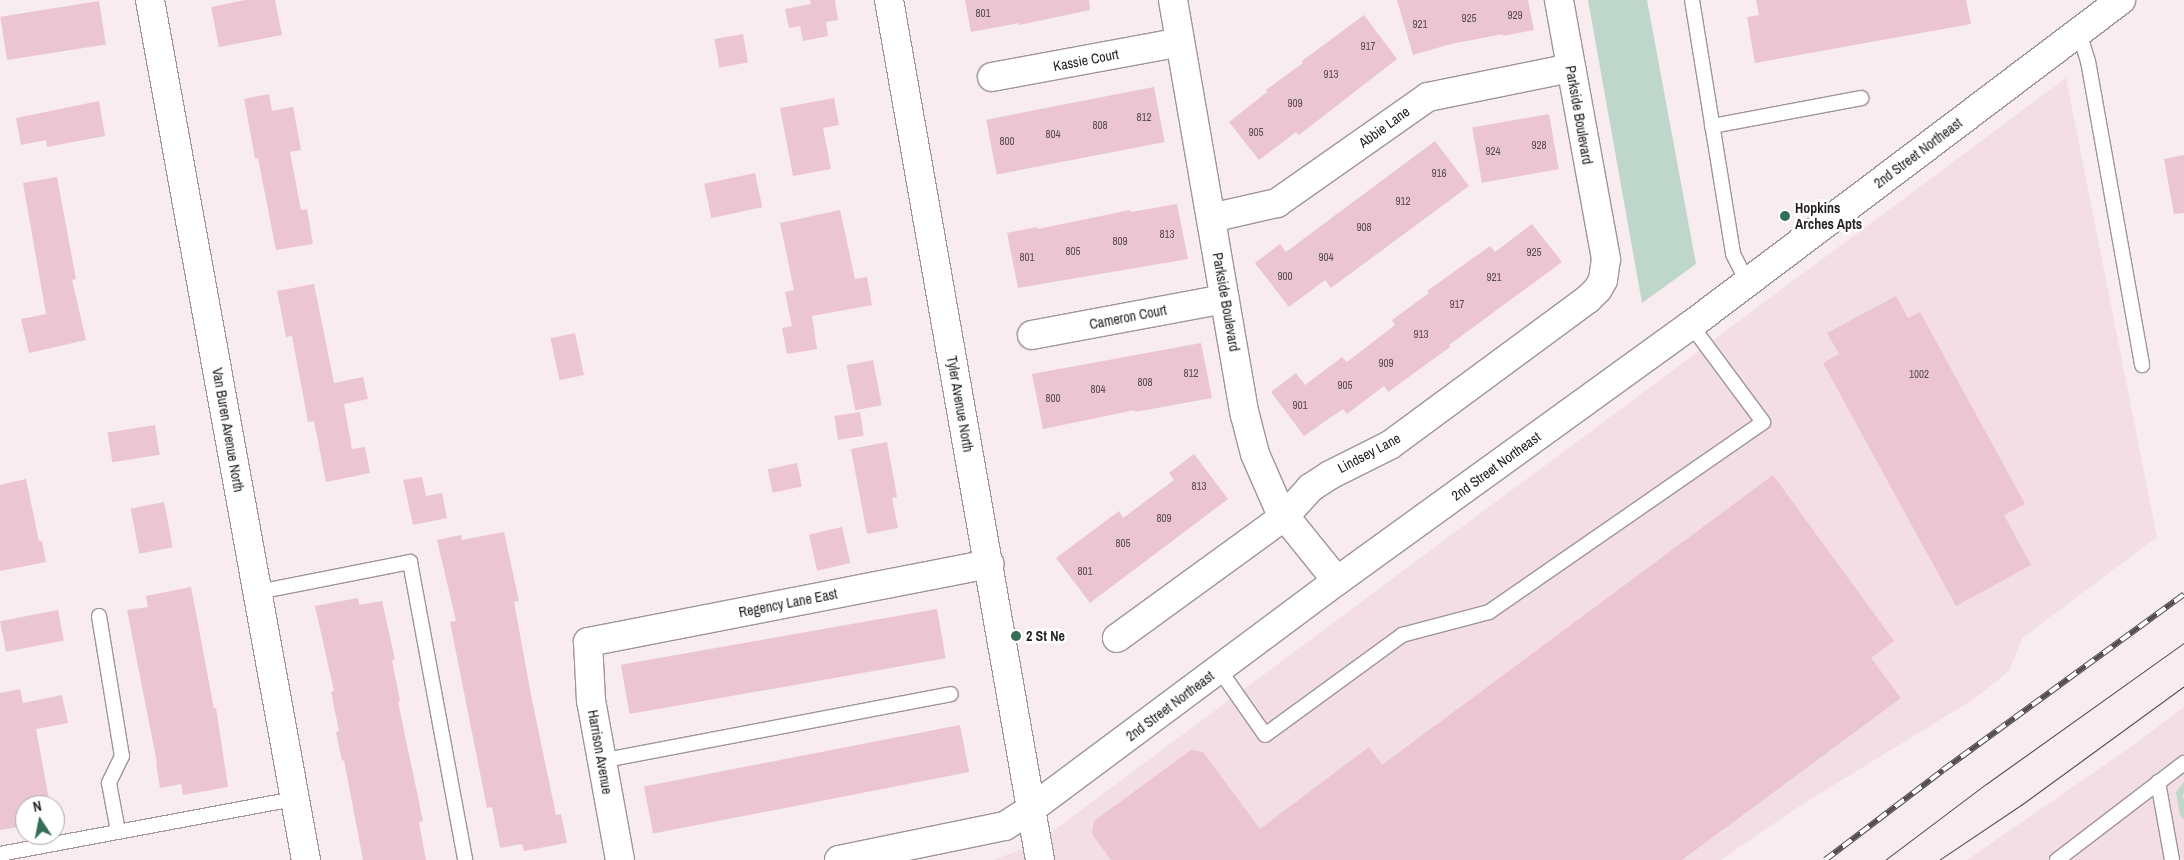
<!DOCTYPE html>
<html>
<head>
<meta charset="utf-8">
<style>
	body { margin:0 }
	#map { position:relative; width:2184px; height:860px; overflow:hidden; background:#f8ecf0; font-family:"Archivo Narrow",sans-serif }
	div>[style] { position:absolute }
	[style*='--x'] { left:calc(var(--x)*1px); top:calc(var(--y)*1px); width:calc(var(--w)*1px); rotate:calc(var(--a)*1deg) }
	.built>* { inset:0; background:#f3dee5 }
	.green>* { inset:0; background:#bfd7cb }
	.building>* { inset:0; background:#ebc5d2; transform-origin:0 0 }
	.roads { filter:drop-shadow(1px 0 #a09598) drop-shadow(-1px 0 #a09598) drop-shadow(0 1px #a09598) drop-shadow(0 -1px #a09598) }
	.service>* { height:14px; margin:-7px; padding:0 7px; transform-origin:7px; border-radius:7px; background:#fff }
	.minor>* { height:28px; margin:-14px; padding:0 14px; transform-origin:14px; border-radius:14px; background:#fff }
	.tertiary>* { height:28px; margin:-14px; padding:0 14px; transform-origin:14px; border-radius:14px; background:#fff }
	.tram>* { height:1px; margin:-0.5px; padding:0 0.5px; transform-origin:0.5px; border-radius:0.5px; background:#544e50 }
	.rail>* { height:5.5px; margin-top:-2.75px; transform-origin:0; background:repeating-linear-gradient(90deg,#fff 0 11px,#544e50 0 22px); box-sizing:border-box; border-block:1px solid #544e50 }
	.dots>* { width:14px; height:14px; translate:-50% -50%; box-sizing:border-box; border:2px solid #fff; border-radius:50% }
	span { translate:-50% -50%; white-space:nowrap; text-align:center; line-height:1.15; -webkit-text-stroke:5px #fff; paint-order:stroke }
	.number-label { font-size:11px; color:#584b50 }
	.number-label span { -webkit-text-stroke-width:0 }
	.street-label { font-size:14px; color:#272224 }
	.poi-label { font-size:14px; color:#272224; font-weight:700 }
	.left { translate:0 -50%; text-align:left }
	.north { position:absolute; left:15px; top:795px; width:50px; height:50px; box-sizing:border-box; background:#fff; border:1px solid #a9a7a7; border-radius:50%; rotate:349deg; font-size:14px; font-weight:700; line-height:20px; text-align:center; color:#272224 }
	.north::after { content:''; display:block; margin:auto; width:18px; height:22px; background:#356e56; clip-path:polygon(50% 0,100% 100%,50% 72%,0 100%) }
</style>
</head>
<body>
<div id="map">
	<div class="built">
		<i style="clip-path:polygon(2066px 78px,2157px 537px,2022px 638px,2009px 671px,1974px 699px,1798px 807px,1721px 860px,994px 860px,1037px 843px)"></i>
		<i style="clip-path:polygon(2184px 707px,2184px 860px,1967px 860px,2135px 744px)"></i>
	</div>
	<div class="green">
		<i style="clip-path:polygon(1588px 0,1647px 0,1696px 264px,1642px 303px)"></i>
		<i style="clip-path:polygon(2184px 782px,2184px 793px,2182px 795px,2184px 799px,2184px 820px,2180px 815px,2176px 792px)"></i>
	</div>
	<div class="building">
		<i style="clip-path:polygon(245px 0,275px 0,282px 35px,219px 47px,211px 7px)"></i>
		<i style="clip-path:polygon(810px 0,835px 0,838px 20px,826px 22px,828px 36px,803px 41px,800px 26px,789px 28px,785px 9px,811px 4px)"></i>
		<i style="clip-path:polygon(965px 0,1089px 0,1090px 10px,1019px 25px,1019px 23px,971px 32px)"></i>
		<i style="clip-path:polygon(1397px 0,1528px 0,1534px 30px,1503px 36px,1503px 34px,1451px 44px,1413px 55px)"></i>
		<i style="clip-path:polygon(1756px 0,1966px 0,1971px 24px,1755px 63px,1747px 17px,1759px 15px)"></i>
		<i style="left:99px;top:1px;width:44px;height:100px;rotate:81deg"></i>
		<i style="clip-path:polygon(1364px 15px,1397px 59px,1299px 135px,1296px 132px,1259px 160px,1229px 122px,1267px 92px,1266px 90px,1303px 63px,1302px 61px)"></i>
		<i style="left:743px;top:34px;width:29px;height:29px;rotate:80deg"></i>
		<i style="left:1154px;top:87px;width:56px;height:171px;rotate:79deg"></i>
		<i style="clip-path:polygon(269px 94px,272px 111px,293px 107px,301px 150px,290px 152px,301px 210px,307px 209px,313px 244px,276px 250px,258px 158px,255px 158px,244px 99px)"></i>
		<i style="clip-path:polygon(834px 98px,839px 125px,823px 128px,831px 169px,793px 176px,780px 108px)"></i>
		<i style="clip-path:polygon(99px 101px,105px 136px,47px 147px,46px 140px,21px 145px,16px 118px)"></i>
		<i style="left:1549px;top:114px;width:56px;height:78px;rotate:80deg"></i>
		<i style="clip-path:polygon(1435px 141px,1469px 186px,1331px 288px,1325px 280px,1289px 307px,1255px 263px,1280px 244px,1286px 252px)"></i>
		<i style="clip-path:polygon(2184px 155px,2184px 213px,2174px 214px,2164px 159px)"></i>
		<i style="left:755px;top:173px;width:35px;height:52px;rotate:78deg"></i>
		<i style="clip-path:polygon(57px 177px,76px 279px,72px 280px,86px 340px,29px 353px,21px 319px,46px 314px,23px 183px)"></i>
		<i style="clip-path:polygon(1177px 204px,1188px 259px,1018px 288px,1007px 233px,1037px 227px,1038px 229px,1130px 210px,1131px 212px)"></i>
		<i style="clip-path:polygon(840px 210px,855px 279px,867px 277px,872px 305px,812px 316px,817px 349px,787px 354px,782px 328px,792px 326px,785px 292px,794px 290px,780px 223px)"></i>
		<i style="clip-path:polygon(1532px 224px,1562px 262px,1449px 345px,1450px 347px,1388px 392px,1384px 386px,1347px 414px,1343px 409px,1304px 436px,1271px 392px,1296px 373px,1305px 385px,1342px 357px,1347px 362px,1395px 325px,1392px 320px,1429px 293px,1427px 291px,1490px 246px,1495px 252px)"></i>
		<i style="clip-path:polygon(314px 284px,334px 383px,363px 377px,368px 399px,344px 404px,352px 449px,365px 447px,370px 473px,326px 482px,314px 421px,308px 422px,292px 336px,286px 337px,277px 291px)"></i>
		<i style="clip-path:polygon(1896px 296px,1908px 318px,1920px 312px,2025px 504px,2004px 515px,2031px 565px,1956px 606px,1823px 363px,1839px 354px,1827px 333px)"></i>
		<i style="left:575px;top:333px;width:43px;height:25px;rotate:78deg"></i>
		<i style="clip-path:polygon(1201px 343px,1212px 398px,1135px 412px,1135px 410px,1043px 429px,1032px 374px)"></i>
		<i style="left:873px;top:360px;width:46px;height:27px;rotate:79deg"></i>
		<i style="left:860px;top:412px;width:24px;height:26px;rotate:81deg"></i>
		<i style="left:155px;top:425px;width:30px;height:48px;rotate:81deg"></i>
		<i style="clip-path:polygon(887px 442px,897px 497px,892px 498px,898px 528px,867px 534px,851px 449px)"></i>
		<i style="clip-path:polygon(1194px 454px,1228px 499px,1090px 603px,1056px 558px,1119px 511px,1123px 518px,1174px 480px,1169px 473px)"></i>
		<i style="left:797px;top:463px;width:24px;height:30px;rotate:78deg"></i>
		<i style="clip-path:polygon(1773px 475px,1894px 641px,1871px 658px,1901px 698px,1682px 860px,1111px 860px,1092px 834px,1094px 821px,1191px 750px,1203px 752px,1260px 829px,1369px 747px,1382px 765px)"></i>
		<i style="clip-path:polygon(422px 477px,426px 496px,442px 493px,447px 518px,413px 525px,403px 480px)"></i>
		<i style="clip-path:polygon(26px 479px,39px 541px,42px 541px,46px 562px,0 571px,0 485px)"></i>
		<i style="left:164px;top:502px;width:46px;height:34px;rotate:79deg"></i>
		<i style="left:842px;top:527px;width:37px;height:34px;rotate:77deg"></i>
		<i style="clip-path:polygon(504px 532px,519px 601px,514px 602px,531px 695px,556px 815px,561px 814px,567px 843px,524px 851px,522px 844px,500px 848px,492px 807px,487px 808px,450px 622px,456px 621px,437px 540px,461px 535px,462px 540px)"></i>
		<i style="clip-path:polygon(191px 587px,214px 709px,216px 708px,228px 787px,183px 795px,181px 784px,160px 788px,156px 763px,157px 763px,127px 610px,148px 607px,146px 596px)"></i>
		<i style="clip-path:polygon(358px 598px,359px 605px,382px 601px,395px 660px,392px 660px,400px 701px,398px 702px,423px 821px,419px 822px,426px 860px,363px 860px,344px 760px,342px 761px,336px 732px,339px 731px,331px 692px,334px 691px,315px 606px)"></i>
		<i style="left:937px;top:609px;width:50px;height:321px;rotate:80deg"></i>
		<i style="left:58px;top:610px;width:31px;height:59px;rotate:79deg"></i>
		<i style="clip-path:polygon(20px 689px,23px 703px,62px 695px,68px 723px,36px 729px,50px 805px,25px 805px,25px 826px,0 830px,0 693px)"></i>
		<i style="left:960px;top:725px;width:48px;height:322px;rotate:79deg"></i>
	</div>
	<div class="roads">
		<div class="service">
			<i style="--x:1692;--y:0;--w:257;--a:80.8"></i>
			<i style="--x:1733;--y:254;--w:33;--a:63"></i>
			<i style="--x:2079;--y:32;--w:30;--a:73"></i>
			<i style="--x:2088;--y:61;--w:309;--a:79.9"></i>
			<i style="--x:1712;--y:126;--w:152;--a:-10.6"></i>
			<i style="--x:258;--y:592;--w:155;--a:-11.2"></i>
			<i style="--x:410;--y:562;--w:303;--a:79.5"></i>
			<i style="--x:99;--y:616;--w:142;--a:80.7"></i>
			<i style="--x:122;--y:756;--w:30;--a:116"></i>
			<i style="--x:109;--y:783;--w:49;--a:79.4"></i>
			<i style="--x:1219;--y:669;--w:80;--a:55.1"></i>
			<i style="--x:1265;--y:735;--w:170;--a:-36.1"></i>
			<i style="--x:1402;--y:635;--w:90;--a:-14.8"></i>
			<i style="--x:1489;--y:612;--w:333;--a:-34.7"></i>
			<i style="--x:1763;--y:422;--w:121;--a:-126.6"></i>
			<i style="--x:600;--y:761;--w:357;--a:-10.8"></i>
			<i style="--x:2158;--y:782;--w:79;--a:79.8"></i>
			<i style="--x:0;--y:854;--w:300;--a:-10.6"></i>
			<i style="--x:2057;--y:860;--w:160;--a:-37.4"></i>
		</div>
		<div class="minor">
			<i style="--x:150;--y:0;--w:874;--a:79.72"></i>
			<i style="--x:1173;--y:0;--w:421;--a:80.2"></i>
			<i style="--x:1245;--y:415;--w:40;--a:75.6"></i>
			<i style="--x:1255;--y:454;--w:60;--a:66.4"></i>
			<i style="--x:1279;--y:509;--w:92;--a:51.1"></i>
			<i style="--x:992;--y:77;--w:191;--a:-10.5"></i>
			<i style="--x:1211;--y:218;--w:68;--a:-12.8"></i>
			<i style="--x:1277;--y:203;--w:184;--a:-35.1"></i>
			<i style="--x:1428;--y:97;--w:146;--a:-11.5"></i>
			<i style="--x:1032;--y:335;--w:196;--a:-10.6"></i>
			<i style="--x:1117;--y:638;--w:208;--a:-36"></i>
			<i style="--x:1285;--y:516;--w:38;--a:-48"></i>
			<i style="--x:1310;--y:488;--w:24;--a:-33"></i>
			<i style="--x:1330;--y:475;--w:67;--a:-26.6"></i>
			<i style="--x:1390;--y:445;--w:246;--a:-36.4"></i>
			<i style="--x:1588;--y:299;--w:14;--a:-45"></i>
			<i style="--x:1598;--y:289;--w:10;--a:-61"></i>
			<i style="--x:1603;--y:280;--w:21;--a:-82"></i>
			<i style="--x:1606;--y:259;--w:263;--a:-100.3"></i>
			<i style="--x:620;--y:860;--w:162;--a:-100.3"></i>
			<i style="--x:591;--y:701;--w:59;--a:-92.9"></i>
			<i style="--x:588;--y:642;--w:409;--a:-11"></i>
		</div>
		<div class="tertiary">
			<i style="--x:889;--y:0;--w:873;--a:80.04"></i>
			<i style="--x:839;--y:860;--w:169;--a:-11.6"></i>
			<i style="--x:1005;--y:826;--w:31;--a:-33"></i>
			<i style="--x:1031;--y:809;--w:382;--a:-36.7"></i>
			<i style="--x:1337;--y:581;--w:437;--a:-35.9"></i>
			<i style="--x:1691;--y:325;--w:539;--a:-37.08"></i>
		</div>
	</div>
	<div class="tram">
		<i style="--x:1885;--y:860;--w:126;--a:-37"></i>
		<i style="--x:1986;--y:784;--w:243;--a:-35.5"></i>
		<i style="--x:1939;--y:860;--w:99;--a:-33.9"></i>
		<i style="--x:2021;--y:805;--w:202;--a:-36.1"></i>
	</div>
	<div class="rail">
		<i style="--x:1825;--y:860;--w:148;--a:-37.3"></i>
		<i style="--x:1943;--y:770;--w:298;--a:-36.1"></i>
	</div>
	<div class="dots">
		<i style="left:1785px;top:216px;background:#356e56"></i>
		<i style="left:1016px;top:636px;background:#356e56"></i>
	</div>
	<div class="number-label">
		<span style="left:983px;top:13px">801</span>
		<span style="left:1515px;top:15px">929</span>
		<span style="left:1469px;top:18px">925</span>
		<span style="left:1420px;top:24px">921</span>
		<span style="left:1368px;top:46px">917</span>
		<span style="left:1331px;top:74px">913</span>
		<span style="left:1295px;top:103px">909</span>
		<span style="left:1144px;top:117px">812</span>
		<span style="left:1100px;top:125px">808</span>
		<span style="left:1256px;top:132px">905</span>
		<span style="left:1053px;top:134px">804</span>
		<span style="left:1007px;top:141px">800</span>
		<span style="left:1539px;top:145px">928</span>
		<span style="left:1493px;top:151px">924</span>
		<span style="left:1439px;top:173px">916</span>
		<span style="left:1403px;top:201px">912</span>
		<span style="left:1364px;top:227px">908</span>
		<span style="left:1167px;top:234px">813</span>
		<span style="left:1120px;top:241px">809</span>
		<span style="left:1073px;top:251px">805</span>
		<span style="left:1534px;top:252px">925</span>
		<span style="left:1027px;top:257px">801</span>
		<span style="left:1326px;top:257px">904</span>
		<span style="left:1285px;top:276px">900</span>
		<span style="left:1494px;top:277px">921</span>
		<span style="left:1457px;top:304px">917</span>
		<span style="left:1421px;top:334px">913</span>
		<span style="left:1386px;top:363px">909</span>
		<span style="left:1191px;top:373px">812</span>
		<span style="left:1919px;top:374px">1002</span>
		<span style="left:1145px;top:382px">808</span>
		<span style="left:1345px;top:385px">905</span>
		<span style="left:1098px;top:389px">804</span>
		<span style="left:1053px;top:398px">800</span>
		<span style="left:1300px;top:405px">901</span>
		<span style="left:1199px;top:486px">813</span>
		<span style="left:1164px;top:518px">809</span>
		<span style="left:1123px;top:543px">805</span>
		<span style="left:1085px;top:571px">801</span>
	</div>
	<div class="street-label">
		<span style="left:1086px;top:60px;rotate:-11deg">Kassie Court</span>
		<span style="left:1579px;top:115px;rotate:80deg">Parkside Boulevard</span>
		<span style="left:1384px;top:127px;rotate:-36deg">Abbie Lane</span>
		<span style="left:1918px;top:153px;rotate:-37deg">2nd Street Northeast</span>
		<span style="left:1226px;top:302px;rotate:80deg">Parkside Boulevard</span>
		<span style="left:1128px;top:317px;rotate:-11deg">Cameron Court</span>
		<span style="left:960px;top:404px;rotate:80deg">Tyler Avenue North</span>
		<span style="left:228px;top:430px;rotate:80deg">Van Buren Avenue North</span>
		<span style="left:1369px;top:453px;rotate:-28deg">Lindsey Lane</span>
		<span style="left:1496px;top:466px;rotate:-36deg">2nd Street Northeast</span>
		<span style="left:788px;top:603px;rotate:-11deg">Regency Lane East</span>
		<span style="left:1170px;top:706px;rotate:-37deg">2nd Street Northeast</span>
		<span style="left:600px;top:752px;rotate:80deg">Harrison Avenue</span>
	</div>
	<div class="poi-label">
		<span class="left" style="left:1795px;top:216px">Hopkins<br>Arches Apts</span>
		<span class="left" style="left:1026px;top:636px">2 St Ne</span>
	</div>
	<div class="north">N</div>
</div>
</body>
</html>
